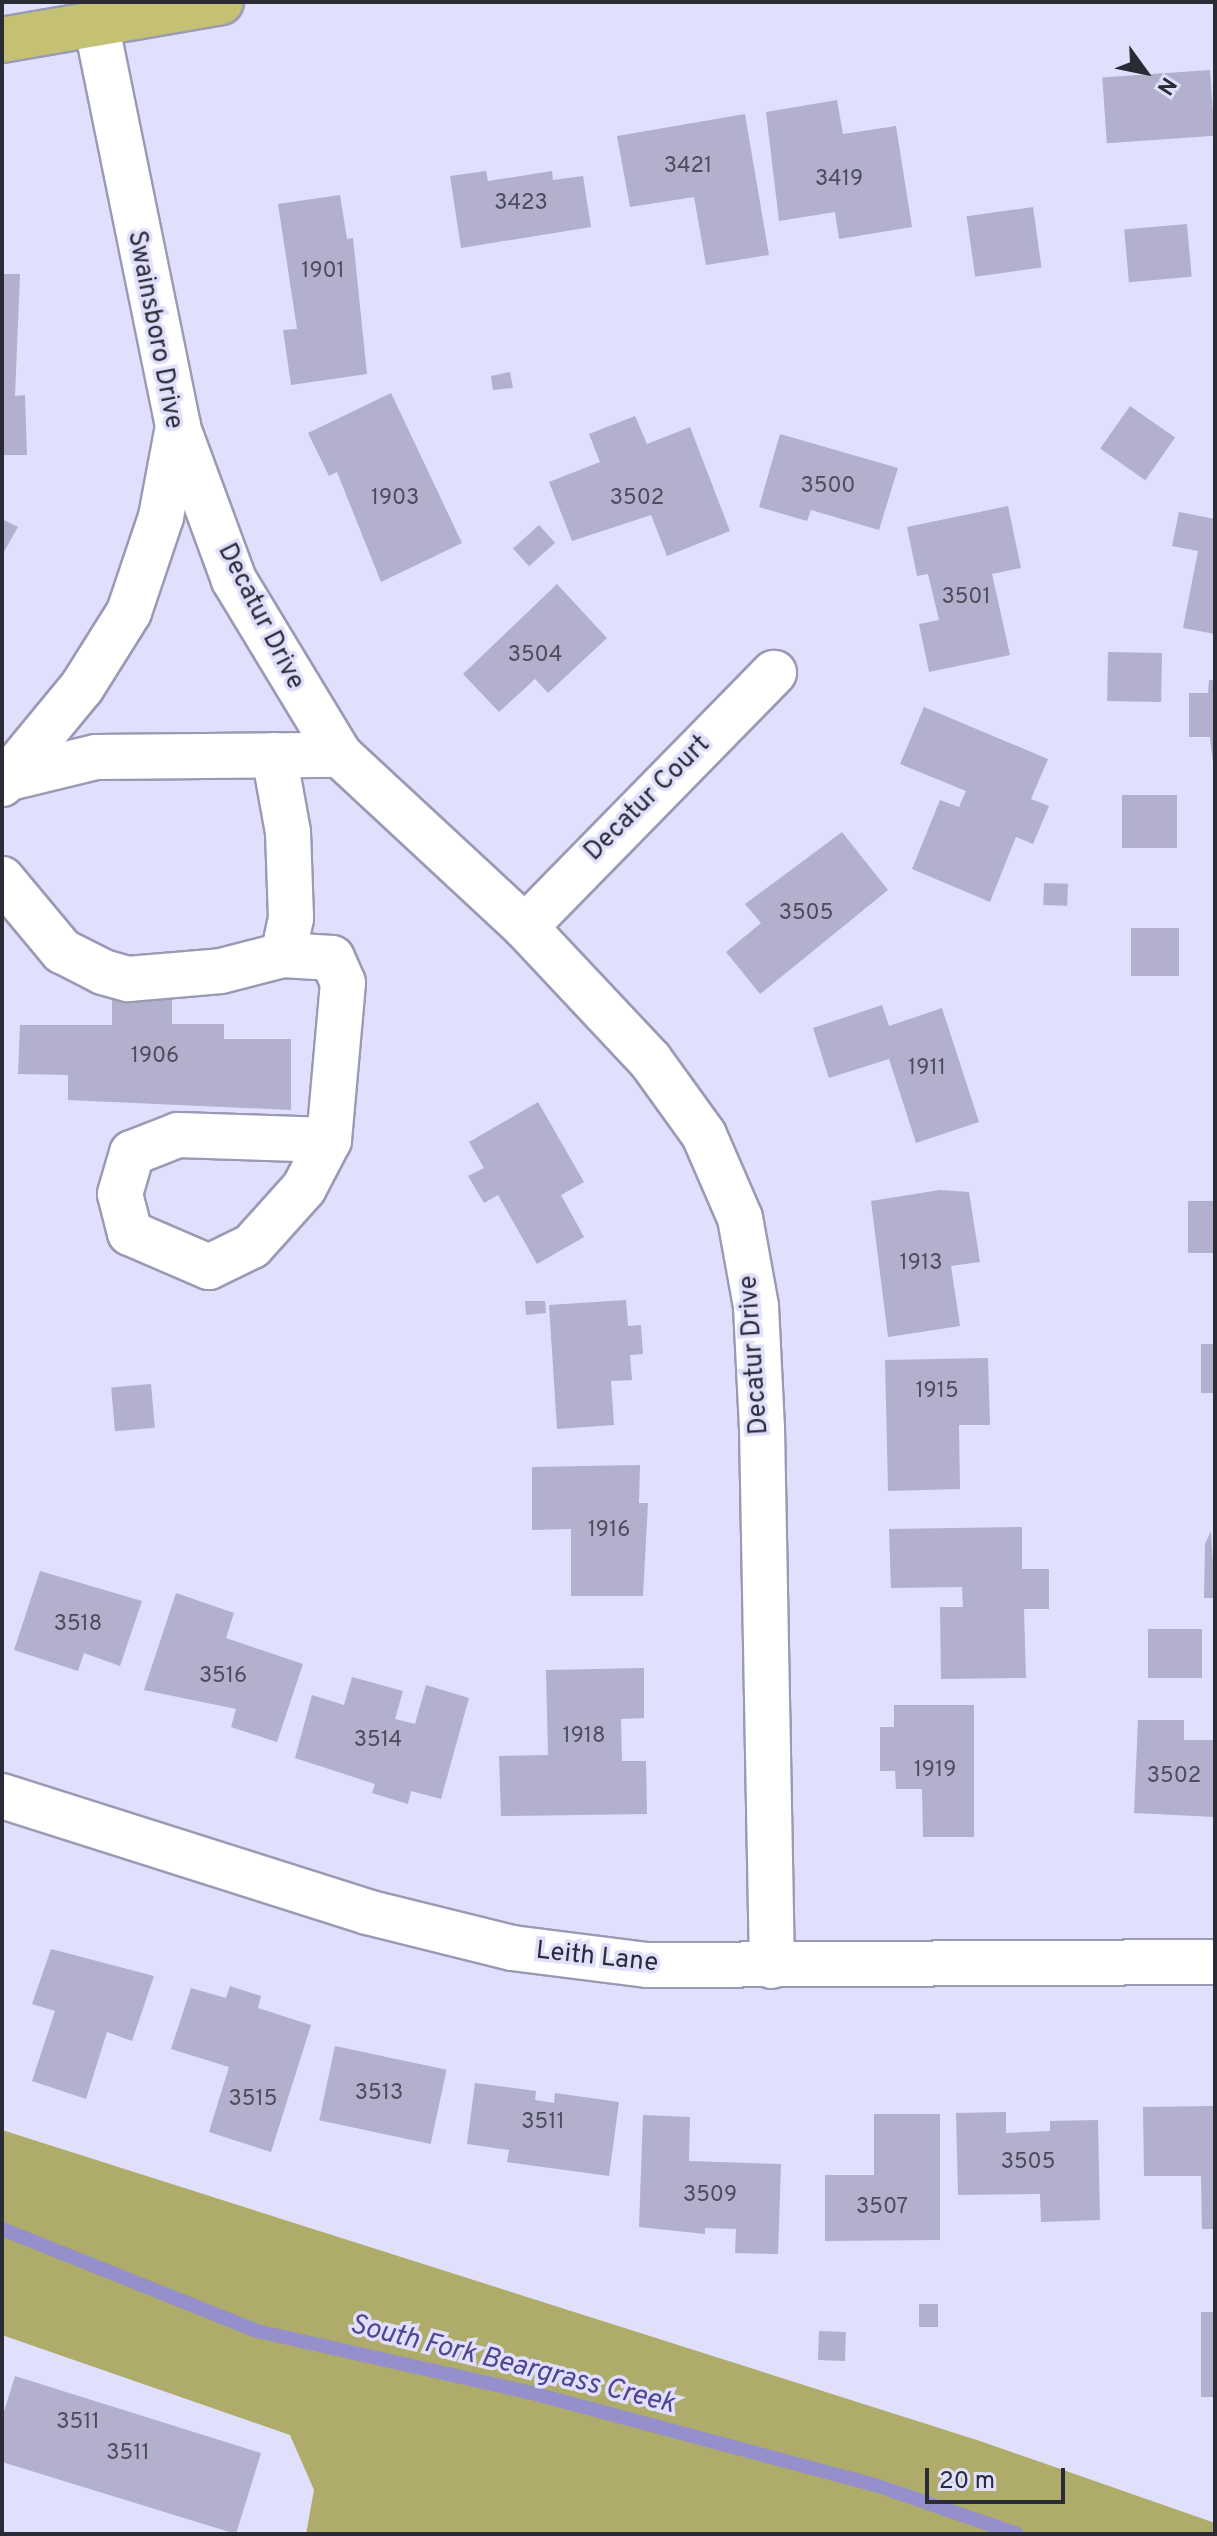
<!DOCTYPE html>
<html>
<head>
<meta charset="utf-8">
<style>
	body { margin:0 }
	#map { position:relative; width:1217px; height:2536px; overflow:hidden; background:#e0dffc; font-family:Overpass,sans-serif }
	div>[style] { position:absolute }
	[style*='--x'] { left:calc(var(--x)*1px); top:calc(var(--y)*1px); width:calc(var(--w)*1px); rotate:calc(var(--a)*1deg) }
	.forest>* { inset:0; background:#afac6b }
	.stream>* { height:14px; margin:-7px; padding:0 7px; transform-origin:7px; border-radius:7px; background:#9590cc }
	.building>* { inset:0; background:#b2b0cc; transform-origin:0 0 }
	.roads { filter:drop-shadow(2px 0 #9b9ab5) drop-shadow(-2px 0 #9b9ab5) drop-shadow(0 2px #9b9ab5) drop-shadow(0 -2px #9b9ab5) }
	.minor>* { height:44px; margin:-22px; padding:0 22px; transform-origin:22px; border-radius:22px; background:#fff }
	.major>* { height:44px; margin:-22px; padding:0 22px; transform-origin:22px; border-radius:22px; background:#c5c173 }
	span { translate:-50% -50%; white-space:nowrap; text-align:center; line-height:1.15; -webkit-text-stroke:7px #e0dffc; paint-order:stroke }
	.number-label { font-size:22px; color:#4d4c5c }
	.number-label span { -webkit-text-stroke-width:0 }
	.street-label { font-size:26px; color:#2b2b36 }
	.water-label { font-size:28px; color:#51458f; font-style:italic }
	.frame { position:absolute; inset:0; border:4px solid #2b2b36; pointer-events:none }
	.north { position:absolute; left:1105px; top:32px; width:80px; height:80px; -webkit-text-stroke:6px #e0dffc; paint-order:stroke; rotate:123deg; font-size:22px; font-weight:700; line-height:32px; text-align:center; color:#2b2b36 }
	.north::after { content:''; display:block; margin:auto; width:28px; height:36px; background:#2b2b36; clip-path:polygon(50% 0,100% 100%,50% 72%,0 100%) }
	.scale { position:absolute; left:925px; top:2468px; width:140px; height:36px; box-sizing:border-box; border:4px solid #2b2b36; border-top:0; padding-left:10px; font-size:24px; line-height:28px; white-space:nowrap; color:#2b2b36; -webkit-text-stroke:6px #e0dffc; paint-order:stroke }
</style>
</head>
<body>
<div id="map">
	<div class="forest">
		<i style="clip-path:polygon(2px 2130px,980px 2441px,1215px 2523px,1215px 2534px,306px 2534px,314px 2490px,290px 2435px,2px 2335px)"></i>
	</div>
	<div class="stream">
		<i style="--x:2;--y:2229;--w:275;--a:21.8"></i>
		<i style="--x:257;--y:2331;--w:278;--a:12.7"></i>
		<i style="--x:528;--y:2392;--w:359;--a:15"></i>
		<i style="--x:875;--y:2485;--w:150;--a:19"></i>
	</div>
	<div class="building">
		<i style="left:1210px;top:70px;width:66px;height:108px;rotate:86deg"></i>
		<i style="clip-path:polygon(837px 100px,843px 134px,896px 126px,912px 227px,839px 239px,835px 212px,779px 221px,766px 112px)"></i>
		<i style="clip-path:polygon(745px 114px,769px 255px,706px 265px,694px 197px,630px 207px,617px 136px)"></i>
		<i style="clip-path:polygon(486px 171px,488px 181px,552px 171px,553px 180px,583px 176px,591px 227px,461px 248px,450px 176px)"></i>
		<i style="clip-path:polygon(340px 195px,347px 239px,353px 238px,367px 374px,291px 385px,283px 330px,297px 329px,278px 204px)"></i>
		<i style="left:1033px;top:207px;width:61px;height:67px;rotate:82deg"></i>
		<i style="left:1187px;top:224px;width:53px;height:63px;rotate:85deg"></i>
		<i style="clip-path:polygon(2px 274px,20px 274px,15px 396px,25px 395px,27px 455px,2px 455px)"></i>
		<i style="clip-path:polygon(510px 372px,513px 388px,493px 390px,491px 376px)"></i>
		<i style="clip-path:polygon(391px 393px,462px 543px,381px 582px,337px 472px,329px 476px,308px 433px)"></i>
		<i style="left:1130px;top:406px;width:55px;height:52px;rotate:35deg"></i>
		<i style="clip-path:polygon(635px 416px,647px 444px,690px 427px,730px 531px,667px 556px,651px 515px,572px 541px,549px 482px,600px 462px,589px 434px)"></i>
		<i style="clip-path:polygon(780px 434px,898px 468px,879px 530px,811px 510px,807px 521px,759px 507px)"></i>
		<i style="clip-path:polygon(1008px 506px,1021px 568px,992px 574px,1010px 655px,929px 672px,919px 624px,939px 620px,928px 574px,917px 576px,907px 527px)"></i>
		<i style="clip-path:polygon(1179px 512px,1215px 519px,1215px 634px,1183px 628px,1198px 551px,1172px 546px)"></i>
		<i style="clip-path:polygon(2px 519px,18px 527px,2px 555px)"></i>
		<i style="left:539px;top:525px;width:24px;height:35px;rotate:48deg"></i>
		<i style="clip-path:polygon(557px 584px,607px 638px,548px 693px,535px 679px,499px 712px,463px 674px)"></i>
		<i style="left:1108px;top:652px;width:54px;height:49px;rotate:1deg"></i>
		<i style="clip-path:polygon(1209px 680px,1215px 680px,1215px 780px,1210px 737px,1189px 737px,1189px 693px,1208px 693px)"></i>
		<i style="clip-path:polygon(924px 707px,1048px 759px,1031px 799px,1049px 806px,1033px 844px,1016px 837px,990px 902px,912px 869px,940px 800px,959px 807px,966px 791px,900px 764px)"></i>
		<i style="left:1122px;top:795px;width:55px;height:53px"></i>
		<i style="clip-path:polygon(842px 832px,888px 890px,760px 994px,726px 952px,761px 923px,745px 904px)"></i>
		<i style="left:1044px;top:883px;width:24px;height:22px;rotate:2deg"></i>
		<i style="left:1131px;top:928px;width:48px;height:48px"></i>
		<i style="clip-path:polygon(172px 994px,172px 1024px,224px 1024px,224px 1039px,291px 1039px,291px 1110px,68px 1100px,68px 1075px,18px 1074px,20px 1025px,112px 1025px,112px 995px)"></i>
		<i style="clip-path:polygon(882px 1005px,889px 1026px,942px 1008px,979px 1122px,916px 1143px,889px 1059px,829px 1078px,813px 1028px)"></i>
		<i style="clip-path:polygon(538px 1102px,584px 1182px,561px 1195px,584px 1237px,537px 1264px,498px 1195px,484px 1203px,468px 1176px,484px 1168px,469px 1142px)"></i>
		<i style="clip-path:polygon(940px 1190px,969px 1192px,980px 1262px,951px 1266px,960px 1326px,888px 1337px,871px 1201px)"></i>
		<i style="left:1215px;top:1201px;width:52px;height:27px;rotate:90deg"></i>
		<i style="clip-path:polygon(626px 1300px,628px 1326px,641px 1325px,643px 1354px,630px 1355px,632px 1380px,611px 1381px,614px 1425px,557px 1429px,549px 1305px)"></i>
		<i style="clip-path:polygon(525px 1301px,545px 1301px,546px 1313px,526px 1315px)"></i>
		<i style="left:1201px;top:1344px;width:14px;height:49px"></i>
		<i style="clip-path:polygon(988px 1358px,990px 1425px,959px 1425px,960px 1489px,888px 1491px,885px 1360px)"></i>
		<i style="left:151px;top:1384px;width:44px;height:40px;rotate:85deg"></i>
		<i style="clip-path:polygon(640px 1465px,639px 1503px,648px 1503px,643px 1596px,571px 1596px,571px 1529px,532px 1530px,532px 1467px)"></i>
		<i style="clip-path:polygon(1022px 1527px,1022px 1569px,1049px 1569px,1049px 1609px,1024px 1609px,1026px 1678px,941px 1679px,940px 1607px,963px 1607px,962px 1587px,891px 1588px,889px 1529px)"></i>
		<i style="clip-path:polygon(1211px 1531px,1215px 1598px,1204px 1598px,1205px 1544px)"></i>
		<i style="clip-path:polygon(40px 1571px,142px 1601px,120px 1666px,84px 1653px,78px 1671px,14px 1650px)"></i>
		<i style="clip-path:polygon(176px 1593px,234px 1613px,226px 1638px,303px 1664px,277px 1742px,231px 1727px,236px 1709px,144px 1690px)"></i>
		<i style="left:1148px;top:1629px;width:54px;height:49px"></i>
		<i style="clip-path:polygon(644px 1668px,644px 1718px,621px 1719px,622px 1761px,646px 1761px,647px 1814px,501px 1816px,499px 1756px,548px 1755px,546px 1670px)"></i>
		<i style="clip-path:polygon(352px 1677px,403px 1691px,395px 1719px,415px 1724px,426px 1685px,469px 1698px,441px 1799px,411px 1791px,408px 1804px,372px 1793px,375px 1784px,295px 1758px,312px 1695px,344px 1705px)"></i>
		<i style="clip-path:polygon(894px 1705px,974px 1705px,974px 1837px,923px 1837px,922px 1789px,896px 1789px,895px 1771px,880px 1771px,880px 1727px,894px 1727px)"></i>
		<i style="clip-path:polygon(1138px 1720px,1184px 1720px,1184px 1740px,1215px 1740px,1215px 1817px,1134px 1813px)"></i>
		<i style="clip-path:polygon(51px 1949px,154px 1976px,132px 2041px,107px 2032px,86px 2099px,32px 2081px,55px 2011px,32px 2004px)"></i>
		<i style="clip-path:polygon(230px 1986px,261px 1996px,258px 2008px,311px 2025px,271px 2152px,209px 2132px,229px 2067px,171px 2049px,191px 1988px,226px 1998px)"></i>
		<i style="left:335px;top:2046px;width:114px;height:76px;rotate:12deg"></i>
		<i style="clip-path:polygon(475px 2083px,536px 2091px,535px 2100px,554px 2103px,555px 2093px,619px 2102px,609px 2176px,507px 2162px,509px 2150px,467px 2144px)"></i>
		<i style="clip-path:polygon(1215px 2106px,1215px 2229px,1202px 2229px,1201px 2176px,1144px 2176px,1143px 2107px)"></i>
		<i style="clip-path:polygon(1006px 2112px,1006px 2133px,1050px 2131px,1050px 2121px,1098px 2120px,1100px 2220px,1041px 2222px,1040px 2194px,958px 2195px,956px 2113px)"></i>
		<i style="clip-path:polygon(874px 2114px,940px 2114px,940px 2240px,825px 2241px,825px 2175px,874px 2175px)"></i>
		<i style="clip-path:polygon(643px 2115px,690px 2117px,689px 2161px,781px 2164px,778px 2254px,735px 2253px,736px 2229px,705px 2228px,705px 2234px,639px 2227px)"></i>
		<i style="left:919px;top:2304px;width:19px;height:23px"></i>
		<i style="left:1201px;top:2312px;width:14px;height:85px"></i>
		<i style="left:819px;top:2331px;width:27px;height:29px;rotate:2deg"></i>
		<i style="clip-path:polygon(15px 2376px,261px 2453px,236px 2534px,2px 2462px,2px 2418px)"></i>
	</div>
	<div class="roads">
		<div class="minor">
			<i style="--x:274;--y:755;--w:78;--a:79.7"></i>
			<i style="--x:288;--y:832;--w:86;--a:88"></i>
			<i style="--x:291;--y:918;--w:38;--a:102"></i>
			<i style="--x:340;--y:755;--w:253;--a:42.9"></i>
			<i style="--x:525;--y:927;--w:183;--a:46.8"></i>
			<i style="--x:650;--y:1060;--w:92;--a:54.2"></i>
			<i style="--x:704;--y:1135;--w:90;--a:66.6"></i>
			<i style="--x:740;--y:1218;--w:89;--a:79.7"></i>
			<i style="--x:756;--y:1306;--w:122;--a:87.2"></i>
			<i style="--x:762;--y:1428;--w:538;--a:88.94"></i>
			<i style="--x:9;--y:778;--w:89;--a:-13.6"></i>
			<i style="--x:96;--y:757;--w:244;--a:-0.5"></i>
			<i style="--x:340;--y:755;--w:205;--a:-121.2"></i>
			<i style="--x:234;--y:580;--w:162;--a:-110.2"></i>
			<i style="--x:2;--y:784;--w:126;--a:-50.5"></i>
			<i style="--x:82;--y:687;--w:89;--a:-57.9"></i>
			<i style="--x:129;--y:612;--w:100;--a:-71.4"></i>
			<i style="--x:161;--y:517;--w:93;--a:-79.4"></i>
			<i style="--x:178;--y:426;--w:410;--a:-101.5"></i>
			<i style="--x:2;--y:879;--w:94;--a:50.2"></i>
			<i style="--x:62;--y:951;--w:46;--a:27.1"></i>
			<i style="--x:103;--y:972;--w:26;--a:16"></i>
			<i style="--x:128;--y:979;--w:93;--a:-4.9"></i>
			<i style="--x:221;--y:971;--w:64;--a:-14.5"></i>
			<i style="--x:283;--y:955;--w:49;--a:3.5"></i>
			<i style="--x:332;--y:958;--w:27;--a:66"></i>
			<i style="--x:343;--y:983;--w:158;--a:95.1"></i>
			<i style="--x:329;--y:1140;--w:54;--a:117.5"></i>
			<i style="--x:304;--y:1188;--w:78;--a:131.9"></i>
			<i style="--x:252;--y:1246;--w:48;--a:154"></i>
			<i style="--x:209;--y:1267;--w:86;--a:-156.7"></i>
			<i style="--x:130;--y:1233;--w:40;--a:-104.4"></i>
			<i style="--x:120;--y:1194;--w:43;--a:-73.7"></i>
			<i style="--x:132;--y:1153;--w:49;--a:-21.4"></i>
			<i style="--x:178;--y:1135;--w:151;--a:1.9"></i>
			<i style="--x:525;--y:927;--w:356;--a:-45.6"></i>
			<i style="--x:2;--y:1796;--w:383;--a:17.6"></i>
			<i style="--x:367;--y:1912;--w:149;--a:13.9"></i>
			<i style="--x:512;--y:1948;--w:136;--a:7.2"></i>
			<i style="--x:647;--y:1965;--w:568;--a:-0.3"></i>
		</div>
		<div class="major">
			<i style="--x:2;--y:40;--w:222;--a:-9.8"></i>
		</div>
	</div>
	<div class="number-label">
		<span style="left:688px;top:167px">3421</span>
		<span style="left:839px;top:180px">3419</span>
		<span style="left:521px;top:204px">3423</span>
		<span style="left:323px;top:272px">1901</span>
		<span style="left:828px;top:487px">3500</span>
		<span style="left:395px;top:499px">1903</span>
		<span style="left:637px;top:499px">3502</span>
		<span style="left:966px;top:598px">3501</span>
		<span style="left:535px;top:656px">3504</span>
		<span style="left:806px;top:914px">3505</span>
		<span style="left:155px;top:1057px">1906</span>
		<span style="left:927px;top:1069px">1911</span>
		<span style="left:921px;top:1264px">1913</span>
		<span style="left:937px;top:1392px">1915</span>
		<span style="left:609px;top:1531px">1916</span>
		<span style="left:78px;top:1625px">3518</span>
		<span style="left:223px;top:1677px">3516</span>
		<span style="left:584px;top:1737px">1918</span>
		<span style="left:378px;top:1741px">3514</span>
		<span style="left:935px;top:1771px">1919</span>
		<span style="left:1174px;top:1777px">3502</span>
		<span style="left:379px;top:2094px">3513</span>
		<span style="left:253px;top:2100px">3515</span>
		<span style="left:543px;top:2123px">3511</span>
		<span style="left:1028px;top:2163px">3505</span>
		<span style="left:710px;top:2196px">3509</span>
		<span style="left:882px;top:2208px">3507</span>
		<span style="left:78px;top:2423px">3511</span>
		<span style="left:128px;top:2454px">3511</span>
	</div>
	<div class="street-label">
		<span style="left:154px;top:330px;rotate:79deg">Swainsboro Drive</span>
		<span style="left:260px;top:617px;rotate:63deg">Decatur Drive</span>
		<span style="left:648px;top:799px;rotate:-45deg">Decatur Court</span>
		<span style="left:755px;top:1355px;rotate:-94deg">Decatur Drive</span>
		<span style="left:597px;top:1958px;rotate:6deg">Leith Lane</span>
	</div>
	<div class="water-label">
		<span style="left:512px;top:2365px;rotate:14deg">South Fork Beargrass Creek</span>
	</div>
	<div class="frame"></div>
	<div class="north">N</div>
	<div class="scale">20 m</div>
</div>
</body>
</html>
